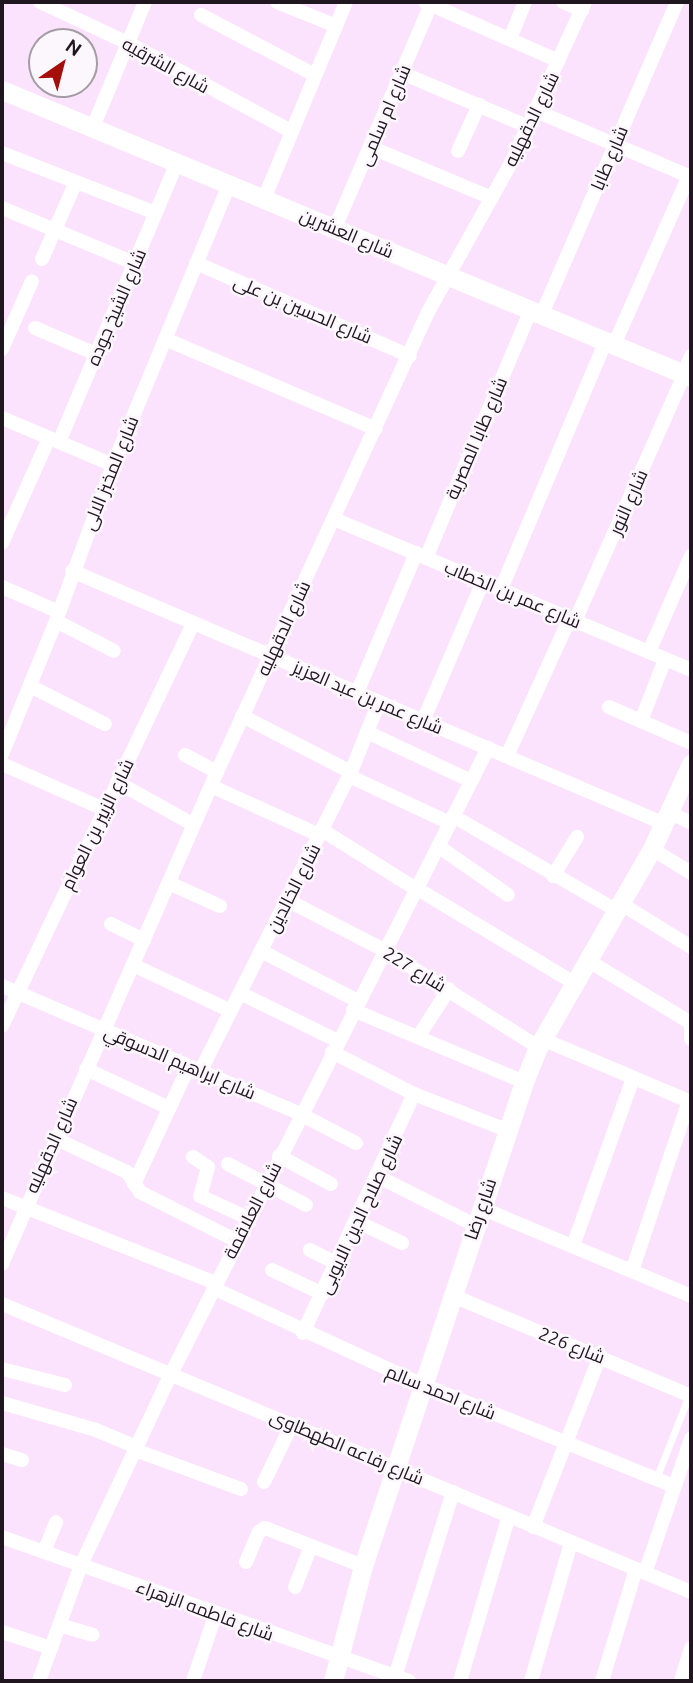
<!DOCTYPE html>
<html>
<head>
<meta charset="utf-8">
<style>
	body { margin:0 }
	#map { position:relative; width:693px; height:1683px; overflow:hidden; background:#fbe2fd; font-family:Ubuntu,Cairo,sans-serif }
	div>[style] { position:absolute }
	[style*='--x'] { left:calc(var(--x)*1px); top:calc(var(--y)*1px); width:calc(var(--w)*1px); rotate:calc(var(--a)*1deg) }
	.lane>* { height:7px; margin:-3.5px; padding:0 3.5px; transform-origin:3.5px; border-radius:3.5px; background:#fff }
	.street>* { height:14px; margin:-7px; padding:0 7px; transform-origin:7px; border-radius:7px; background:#fff }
	.secondary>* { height:19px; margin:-9.5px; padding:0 9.5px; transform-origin:9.5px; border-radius:9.5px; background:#fff }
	span { translate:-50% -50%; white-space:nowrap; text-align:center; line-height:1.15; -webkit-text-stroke:5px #fcf7fc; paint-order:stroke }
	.street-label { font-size:18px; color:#1f1620 }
	.frame { position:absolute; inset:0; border:4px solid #1f1620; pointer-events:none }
	.north { position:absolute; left:28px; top:28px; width:70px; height:70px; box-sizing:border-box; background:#fcf7fc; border:2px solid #a49da4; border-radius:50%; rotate:35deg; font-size:19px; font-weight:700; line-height:28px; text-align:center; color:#1f1620 }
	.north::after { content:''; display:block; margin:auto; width:24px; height:32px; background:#a50f0b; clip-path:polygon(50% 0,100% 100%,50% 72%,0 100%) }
</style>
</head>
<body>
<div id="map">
	<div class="lane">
		<i style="--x:656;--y:1479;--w:90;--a:-68.6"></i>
	</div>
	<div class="street">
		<i style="--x:40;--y:2;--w:97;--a:25"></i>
		<i style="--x:128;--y:43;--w:185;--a:28.4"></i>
		<i style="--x:277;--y:2;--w:64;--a:22.1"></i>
		<i style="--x:425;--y:2;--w:146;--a:23.8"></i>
		<i style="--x:563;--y:2;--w:21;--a:23"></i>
		<i style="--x:201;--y:15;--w:129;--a:27.8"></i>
		<i style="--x:510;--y:39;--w:40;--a:-68"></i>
		<i style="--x:402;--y:73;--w:138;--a:23"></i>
		<i style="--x:536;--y:111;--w:168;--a:23.1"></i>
		<i style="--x:93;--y:127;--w:135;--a:-67.4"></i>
		<i style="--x:370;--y:147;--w:132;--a:22.7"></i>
		<i style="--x:458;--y:151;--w:51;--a:-65.5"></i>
		<i style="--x:2;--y:153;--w:165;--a:21.3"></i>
		<i style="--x:264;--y:199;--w:213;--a:-67.4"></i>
		<i style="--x:2;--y:208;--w:143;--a:22.6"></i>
		<i style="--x:335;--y:228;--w:246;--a:-66.8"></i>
		<i style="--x:42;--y:259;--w:84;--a:-66.2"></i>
		<i style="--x:196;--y:263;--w:233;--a:23.5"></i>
		<i style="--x:542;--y:314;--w:340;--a:-66.6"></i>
		<i style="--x:35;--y:328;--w:66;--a:23.1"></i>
		<i style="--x:165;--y:339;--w:229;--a:23.1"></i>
		<i style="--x:614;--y:345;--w:185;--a:-66.1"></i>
		<i style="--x:2;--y:349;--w:74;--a:-66.2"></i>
		<i style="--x:683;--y:374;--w:20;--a:-66"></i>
		<i style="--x:2;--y:418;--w:121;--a:22.9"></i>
		<i style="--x:59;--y:442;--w:293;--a:-67.1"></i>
		<i style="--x:334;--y:519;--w:388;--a:22.9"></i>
		<i style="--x:2;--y:543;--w:115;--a:-65.9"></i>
		<i style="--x:426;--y:558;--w:259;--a:-67.1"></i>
		<i style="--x:72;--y:571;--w:645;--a:23.11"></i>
		<i style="--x:2;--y:587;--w:62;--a:23.7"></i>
		<i style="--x:501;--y:589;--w:259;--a:-67.1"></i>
		<i style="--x:56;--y:621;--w:65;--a:27.3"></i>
		<i style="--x:575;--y:621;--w:259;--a:-66.1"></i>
		<i style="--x:649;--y:652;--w:105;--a:-66.4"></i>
		<i style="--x:30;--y:686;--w:84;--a:26.9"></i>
		<i style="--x:357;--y:693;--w:152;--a:-67.1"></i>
		<i style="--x:609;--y:707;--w:90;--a:23.7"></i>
		<i style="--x:242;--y:716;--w:123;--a:27.2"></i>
		<i style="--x:423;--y:721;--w:151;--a:-66.7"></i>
		<i style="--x:641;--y:721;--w:66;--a:-68.8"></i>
		<i style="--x:367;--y:732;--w:115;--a:25.2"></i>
		<i style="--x:2;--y:754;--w:144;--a:-67.9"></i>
		<i style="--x:56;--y:621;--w:166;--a:-69.9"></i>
		<i style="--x:113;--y:465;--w:293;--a:-67.5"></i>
		<i style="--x:185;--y:755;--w:36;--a:28"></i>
		<i style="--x:507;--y:756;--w:152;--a:-65.5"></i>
		<i style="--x:2;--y:764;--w:111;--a:23.8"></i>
		<i style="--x:349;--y:776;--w:111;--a:25"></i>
		<i style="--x:117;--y:782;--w:88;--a:29.2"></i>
		<i style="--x:211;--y:786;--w:119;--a:24.4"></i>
		<i style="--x:670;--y:813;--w:23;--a:25"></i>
		<i style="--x:453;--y:816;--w:188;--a:30"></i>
		<i style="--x:322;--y:830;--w:111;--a:32.1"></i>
		<i style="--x:438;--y:846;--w:85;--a:35"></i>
		<i style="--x:652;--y:849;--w:46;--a:31.6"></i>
		<i style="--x:553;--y:876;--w:46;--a:-58.4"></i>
		<i style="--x:169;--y:883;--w:56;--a:24.3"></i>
		<i style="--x:416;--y:888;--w:184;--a:31"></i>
		<i style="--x:287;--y:900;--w:109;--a:27.3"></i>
		<i style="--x:384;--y:950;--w:182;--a:32.2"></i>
		<i style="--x:620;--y:903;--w:84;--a:31.8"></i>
		<i style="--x:111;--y:924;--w:37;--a:26"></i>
		<i style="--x:261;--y:951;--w:109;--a:27.3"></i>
		<i style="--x:587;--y:960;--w:122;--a:31.2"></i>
		<i style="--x:133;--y:965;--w:108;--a:25.1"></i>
		<i style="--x:2;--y:986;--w:324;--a:23.2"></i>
		<i style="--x:300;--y:1114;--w:63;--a:27.4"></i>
		<i style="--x:240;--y:993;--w:109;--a:26.1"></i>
		<i style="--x:353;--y:1010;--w:186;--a:22.8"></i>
		<i style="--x:691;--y:1023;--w:16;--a:90"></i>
		<i style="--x:2;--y:1026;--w:446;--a:-64.6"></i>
		<i style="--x:418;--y:1037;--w:57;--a:-57.1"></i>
		<i style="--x:542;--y:1039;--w:162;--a:22.9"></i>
		<i style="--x:332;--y:1052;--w:92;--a:27.1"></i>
		<i style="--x:414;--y:1094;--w:100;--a:21.2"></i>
		<i style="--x:86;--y:1069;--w:92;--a:25.2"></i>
		<i style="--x:201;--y:1070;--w:334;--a:-63.3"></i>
		<i style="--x:351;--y:772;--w:75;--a:-68.2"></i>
		<i style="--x:54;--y:1138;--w:81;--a:25"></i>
		<i style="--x:127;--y:1172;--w:24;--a:57"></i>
		<i style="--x:140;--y:1192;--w:109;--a:26.8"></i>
		<i style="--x:279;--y:1156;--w:59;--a:28.3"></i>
		<i style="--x:193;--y:1157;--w:18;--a:34"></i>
		<i style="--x:208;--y:1167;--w:30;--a:105"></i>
		<i style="--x:200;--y:1196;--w:53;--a:24.6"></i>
		<i style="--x:228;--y:1164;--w:88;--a:27.7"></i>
		<i style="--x:379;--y:1177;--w:107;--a:26.6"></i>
		<i style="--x:134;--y:1184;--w:130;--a:-65"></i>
		<i style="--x:2;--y:1198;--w:230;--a:21.7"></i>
		<i style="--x:481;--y:1208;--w:228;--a:22.7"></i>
		<i style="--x:358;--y:1222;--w:49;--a:25.5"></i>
		<i style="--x:573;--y:1246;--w:178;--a:-70.3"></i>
		<i style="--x:310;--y:1250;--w:31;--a:27"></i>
		<i style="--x:2;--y:1264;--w:537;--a:-66.4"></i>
		<i style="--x:217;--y:772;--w:506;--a:-65.36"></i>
		<i style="--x:428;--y:312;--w:171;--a:-60.9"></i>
		<i style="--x:511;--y:163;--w:177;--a:-65.3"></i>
		<i style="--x:272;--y:1270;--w:56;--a:25.2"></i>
		<i style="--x:632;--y:1271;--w:179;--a:-71.5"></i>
		<i style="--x:213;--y:1288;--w:229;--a:24.8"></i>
		<i style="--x:421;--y:1384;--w:273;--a:22"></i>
		<i style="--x:451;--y:1295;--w:260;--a:22.8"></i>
		<i style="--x:2;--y:1304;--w:747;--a:22.68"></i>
		<i style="--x:303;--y:1333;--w:264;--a:-65.1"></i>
		<i style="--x:2;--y:1369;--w:65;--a:14.3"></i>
		<i style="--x:2;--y:1403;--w:98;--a:16"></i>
		<i style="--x:96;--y:1430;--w:43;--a:23"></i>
		<i style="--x:135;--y:1450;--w:113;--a:20.2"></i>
		<i style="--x:2;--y:1454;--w:21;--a:17"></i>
		<i style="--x:264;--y:1482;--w:64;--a:-64.2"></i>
		<i style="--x:533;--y:1527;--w:184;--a:-68.6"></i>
		<i style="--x:2;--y:1537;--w:432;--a:19.5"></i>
		<i style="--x:44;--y:1552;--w:32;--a:-68"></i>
		<i style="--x:246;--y:1562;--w:33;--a:-67"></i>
		<i style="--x:259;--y:1532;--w:7;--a:-34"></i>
		<i style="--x:265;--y:1528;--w:105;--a:21.2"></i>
		<i style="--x:645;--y:1573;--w:142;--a:-71.1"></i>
		<i style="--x:295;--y:1587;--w:44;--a:-68.7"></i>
		<i style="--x:59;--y:1625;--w:35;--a:16"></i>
		<i style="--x:2;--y:1632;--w:52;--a:18.1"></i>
		<i style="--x:395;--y:1677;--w:194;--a:-72.6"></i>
		<i style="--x:39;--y:1681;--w:123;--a:-70.1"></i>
		<i style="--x:81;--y:1565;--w:211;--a:-64.8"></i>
		<i style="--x:171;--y:1374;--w:702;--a:-63.14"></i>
		<i style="--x:193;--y:1681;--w:72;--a:-71.3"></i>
		<i style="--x:460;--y:1681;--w:172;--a:-73.5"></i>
		<i style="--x:531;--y:1681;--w:145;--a:-73.9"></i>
		<i style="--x:602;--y:1681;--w:117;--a:-73.1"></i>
		<i style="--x:681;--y:1681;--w:34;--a:-73"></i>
	</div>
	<div class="secondary">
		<i style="--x:2;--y:90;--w:746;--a:22.61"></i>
		<i style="--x:333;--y:1681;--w:119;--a:-75.4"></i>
		<i style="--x:363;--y:1566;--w:510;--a:-71.6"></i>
		<i style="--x:524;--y:1082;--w:38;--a:-68"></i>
		<i style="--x:538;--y:1047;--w:228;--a:-60.1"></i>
		<i style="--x:652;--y:849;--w:94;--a:-65.4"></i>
	</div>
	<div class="street-label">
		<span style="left:166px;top:65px;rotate:29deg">شارع الشرقيه</span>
		<span style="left:384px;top:115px;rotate:-67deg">شارع ام سلمى</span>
		<span style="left:531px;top:119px;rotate:-64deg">شارع الدقهليه</span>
		<span style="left:609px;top:158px;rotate:-67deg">شارع طابا</span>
		<span style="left:347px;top:233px;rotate:23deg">شارع العشرين</span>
		<span style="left:116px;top:307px;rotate:-67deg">شارع الشيخ جوده</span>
		<span style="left:303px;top:309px;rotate:23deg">شارع الحسين بن على</span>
		<span style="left:476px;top:438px;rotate:-67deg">شارع طابا المصرية</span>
		<span style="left:110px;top:473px;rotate:-68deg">شارع المخبز الالى</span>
		<span style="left:628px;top:502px;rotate:-66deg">شارع النور</span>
		<span style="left:513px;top:594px;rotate:23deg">شارع عمر بن الخطاب</span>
		<span style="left:283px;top:628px;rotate:-65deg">شارع الدقهليه</span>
		<span style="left:368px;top:697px;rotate:23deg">شارع عمر بن عبد العزيز</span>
		<span style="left:97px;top:824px;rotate:-64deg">شارع الزبير بن العوام</span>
		<span style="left:293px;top:888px;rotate:-63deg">شارع الخالدين</span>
		<span style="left:415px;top:969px;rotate:31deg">شارع 227</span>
		<span style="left:180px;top:1062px;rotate:23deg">شارع ابراهيم الدسوقي</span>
		<span style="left:51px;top:1145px;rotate:-66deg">شارع الدقهليه</span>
		<span style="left:480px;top:1209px;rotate:-71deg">شارع رضا</span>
		<span style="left:252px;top:1210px;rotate:-63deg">شارع العلاقمة</span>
		<span style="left:360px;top:1214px;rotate:-65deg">شارع صلاح الدين الايوبى</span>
		<span style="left:572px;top:1345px;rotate:22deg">شارع 226</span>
		<span style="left:441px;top:1392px;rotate:22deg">شارع احمد سالم</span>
		<span style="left:347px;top:1447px;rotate:23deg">شارع رفاعه الطهطاوى</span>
		<span style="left:205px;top:1610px;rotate:20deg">شارع فاطمه الزهراء</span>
	</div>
	<div class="frame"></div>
	<div class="north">N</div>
</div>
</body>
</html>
